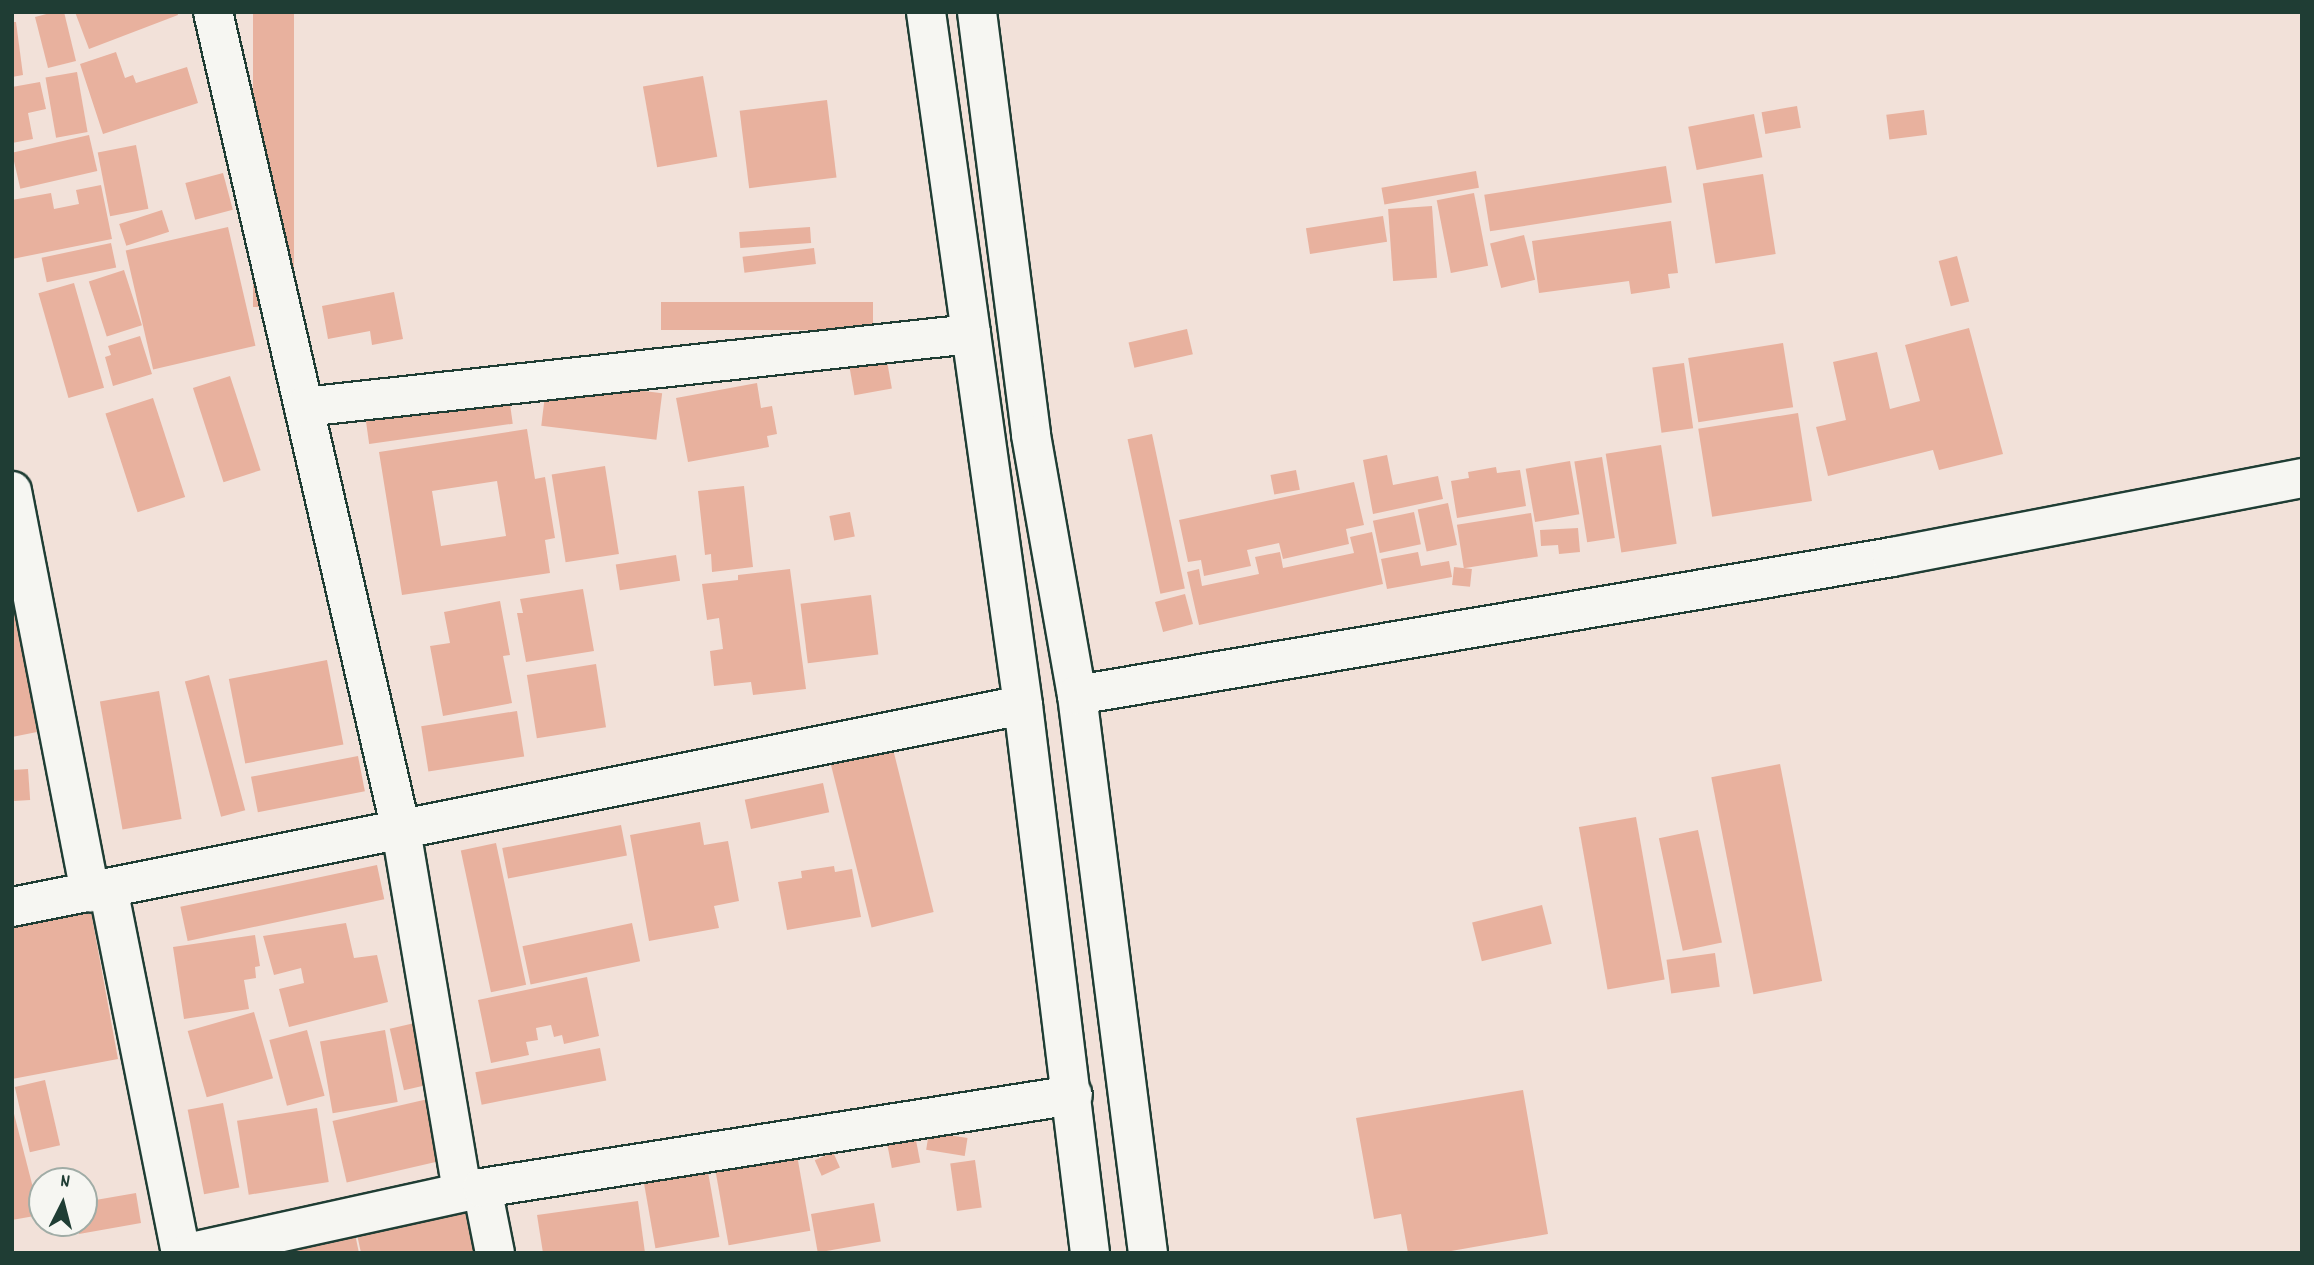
<!DOCTYPE html>
<html>
<head>
<meta charset="utf-8">
<style>
	body { margin:0 }
	#map { position:relative; width:2314px; height:1265px; overflow:hidden; background:#f2e1d9; font-family:Dekko,sans-serif }
	div>[style] { position:absolute }
	[style*='--x'] { left:calc(var(--x)*1px); top:calc(var(--y)*1px); width:calc(var(--w)*1px); rotate:calc(var(--a)*1deg) }
	.building>* { inset:0; background:#e8b19e; transform-origin:0 0 }
	.roads { filter:drop-shadow(2px 0 #1f3d34) drop-shadow(-2px 0 #1f3d34) drop-shadow(0 2px #1f3d34) drop-shadow(0 -2px #1f3d34) }
	.street>* { height:38px; margin:-19px; padding:0 19px; transform-origin:19px; border-radius:19px; background:#f6f6f2 }
	.secondary>* { height:38px; margin:-19px; padding:0 19px; transform-origin:19px; border-radius:19px; background:#f6f6f2 }
	span { translate:-50% -50%; white-space:nowrap; text-align:center; line-height:1.15; -webkit-text-stroke:6px #f6f6f2; paint-order:stroke }
	.frame { position:absolute; inset:0; border:14px solid #1f3d34; pointer-events:none }
	.north { position:absolute; left:28px; top:1167px; width:70px; height:70px; box-sizing:border-box; background:#f6f6f2; border:2px solid #a0aca6; border-radius:50%; rotate:6deg; font-size:19px; font-weight:700; line-height:28px; text-align:center; color:#1f3d34 }
	.north::after { content:''; display:block; margin:auto; width:24px; height:32px; background:#1f3d34; clip-path:polygon(50% 0,100% 100%,50% 72%,0 100%) }
</style>
</head>
<body>
<div id="map">
	<div class="building">
		<i style="clip-path:polygon(54px 12px,64px 12px,76px 61px,48px 68px,35px 17px)"></i>
		<i style="clip-path:polygon(75px 12px,177px 12px,178px 15px,89px 49px)"></i>
		<i style="left:253px;top:12px;width:41px;height:295px"></i>
		<i style="clip-path:polygon(12px 22px,16px 22px,23px 75px,12px 77px)"></i>
		<i style="clip-path:polygon(116px 52px,125px 78px,133px 75px,136px 83px,187px 67px,198px 103px,103px 134px,80px 64px)"></i>
		<i style="left:77px;top:72px;width:61px;height:32px;rotate:80deg"></i>
		<i style="left:703px;top:76px;width:82px;height:61px;rotate:80deg"></i>
		<i style="clip-path:polygon(40px 82px,46px 109px,28px 113px,33px 139px,12px 143px,12px 87px)"></i>
		<i style="left:827px;top:100px;width:78px;height:88px;rotate:83deg"></i>
		<i style="left:1797px;top:106px;width:22px;height:36px;rotate:80deg"></i>
		<i style="left:1924px;top:110px;width:25px;height:38px;rotate:83deg"></i>
		<i style="left:1754px;top:114px;width:44px;height:67px;rotate:79deg"></i>
		<i style="left:89px;top:135px;width:37px;height:79px;rotate:77deg"></i>
		<i style="left:136px;top:145px;width:65px;height:39px;rotate:79deg"></i>
		<i style="left:1666px;top:166px;width:37px;height:184px;rotate:81deg"></i>
		<i style="left:1476px;top:171px;width:17px;height:96px;rotate:80deg"></i>
		<i style="left:223px;top:173px;width:38px;height:39px;rotate:75deg"></i>
		<i style="left:1763px;top:174px;width:81px;height:61px;rotate:81deg"></i>
		<i style="clip-path:polygon(101px 185px,112px 239px,12px 259px,12px 200px,51px 193px,54px 209px,79px 204px,76px 190px)"></i>
		<i style="left:1474px;top:193px;width:74px;height:38px;rotate:79deg"></i>
		<i style="left:1432px;top:206px;width:72px;height:44px;rotate:86deg"></i>
		<i style="left:162px;top:210px;width:23px;height:45px;rotate:72deg"></i>
		<i style="left:1383px;top:216px;width:26px;height:78px;rotate:81deg"></i>
		<i style="clip-path:polygon(1671px 221px,1678px 273px,1668px 274px,1670px 288px,1631px 294px,1629px 281px,1539px 293px,1532px 241px)"></i>
		<i style="left:228px;top:227px;width:122px;height:105px;rotate:77deg"></i>
		<i style="left:810px;top:227px;width:16px;height:71px;rotate:86deg"></i>
		<i style="left:1524px;top:235px;width:46px;height:35px;rotate:76deg"></i>
		<i style="left:111px;top:243px;width:25px;height:71px;rotate:78deg"></i>
		<i style="left:814px;top:248px;width:16px;height:72px;rotate:83deg"></i>
		<i style="left:1957px;top:256px;width:47px;height:19px;rotate:75deg"></i>
		<i style="left:124px;top:270px;width:58px;height:37px;rotate:72deg"></i>
		<i style="left:74px;top:283px;width:109px;height:37px;rotate:74deg"></i>
		<i style="clip-path:polygon(394px 292px,403px 339px,372px 345px,370px 331px,328px 339px,322px 306px)"></i>
		<i style="left:873px;top:302px;width:28px;height:212px;rotate:90deg"></i>
		<i style="clip-path:polygon(1969px 328px,2003px 454px,1939px 470px,1933px 450px,1828px 476px,1816px 427px,1846px 420px,1833px 362px,1877px 352px,1890px 409px,1920px 401px,1905px 345px)"></i>
		<i style="left:1187px;top:329px;width:26px;height:60px;rotate:77deg"></i>
		<i style="clip-path:polygon(140px 336px,152px 374px,113px 386px,105px 357px,111px 355px,108px 346px)"></i>
		<i style="left:1783px;top:343px;width:65px;height:96px;rotate:81deg"></i>
		<i style="left:887px;top:361px;width:28px;height:38px;rotate:80deg"></i>
		<i style="left:1684px;top:363px;width:66px;height:32px;rotate:82deg"></i>
		<i style="left:230px;top:376px;width:99px;height:39px;rotate:72deg"></i>
		<i style="left:547px;top:379px;width:116px;height:47px;rotate:7deg"></i>
		<i style="clip-path:polygon(757px 383px,761px 408px,772px 406px,777px 434px,767px 436px,769px 447px,688px 462px,676px 398px)"></i>
		<i style="left:509px;top:397px;width:27px;height:145px;rotate:82deg"></i>
		<i style="left:153px;top:398px;width:104px;height:50px;rotate:72deg"></i>
		<i style="left:1798px;top:413px;width:89px;height:101px;rotate:81deg"></i>
		<i style="clip-path:polygon(evenodd,527px 429px,535px 479px,545px 477px,555px 538px,545px 540px,550px 573px,402px 595px,379px 452px,527px 429px,497px 481px,506px 536px,441px 546px,432px 491px,497px 481px)"></i>
		<i style="left:1152px;top:434px;width:158px;height:25px;rotate:78deg"></i>
		<i style="left:1661px;top:445px;width:100px;height:56px;rotate:81deg"></i>
		<i style="clip-path:polygon(1387px 455px,1393px 485px,1438px 476px,1443px 499px,1373px 514px,1363px 460px)"></i>
		<i style="left:1602px;top:457px;width:82px;height:28px;rotate:81deg"></i>
		<i style="left:1570px;top:461px;width:54px;height:45px;rotate:80deg"></i>
		<i style="left:605px;top:466px;width:89px;height:54px;rotate:81deg"></i>
		<i style="clip-path:polygon(1496px 467px,1497px 473px,1520px 470px,1526px 506px,1457px 518px,1451px 481px,1469px 478px,1468px 472px)"></i>
		<i style="left:1296px;top:470px;width:20px;height:26px;rotate:79deg"></i>
		<i style="clip-path:polygon(1354px 482px,1364px 525px,1346px 529px,1349px 544px,1283px 559px,1279px 543px,1247px 550px,1251px 566px,1204px 576px,1201px 560px,1188px 562px,1179px 520px)"></i>
		<i style="clip-path:polygon(744px 486px,753px 567px,712px 572px,711px 554px,705px 555px,698px 491px)"></i>
		<i style="left:1448px;top:503px;width:43px;height:31px;rotate:78deg"></i>
		<i style="left:850px;top:512px;width:25px;height:21px;rotate:79deg"></i>
		<i style="left:1414px;top:512px;width:33px;height:42px;rotate:78deg"></i>
		<i style="left:1531px;top:513px;width:44px;height:75px;rotate:81deg"></i>
		<i style="clip-path:polygon(1578px 528px,1580px 552px,1559px 554px,1558px 545px,1541px 546px,1540px 530px)"></i>
		<i style="clip-path:polygon(1372px 532px,1383px 584px,1199px 625px,1187px 572px,1199px 569px,1202px 586px,1259px 574px,1255px 557px,1280px 552px,1283px 568px,1354px 553px,1350px 537px)"></i>
		<i style="clip-path:polygon(1418px 552px,1421px 566px,1449px 561px,1452px 577px,1387px 589px,1381px 559px)"></i>
		<i style="left:676px;top:555px;width:26px;height:61px;rotate:81deg"></i>
		<i style="left:1454px;top:567px;width:18px;height:18px;rotate:6deg"></i>
		<i style="clip-path:polygon(790px 569px,806px 689px,753px 695px,751px 682px,714px 686px,710px 651px,723px 649px,719px 618px,707px 620px,702px 584px,738px 580px,738px 575px)"></i>
		<i style="clip-path:polygon(583px 589px,594px 651px,526px 662px,517px 613px,523px 613px,520px 599px)"></i>
		<i style="left:1185px;top:594px;width:31px;height:31px;rotate:75deg"></i>
		<i style="left:871px;top:595px;width:60px;height:71px;rotate:83deg"></i>
		<i style="clip-path:polygon(500px 601px,510px 655px,503px 656px,512px 703px,443px 716px,430px 646px,450px 643px,444px 612px)"></i>
		<i style="clip-path:polygon(16px 607px,37px 732px,12px 737px,12px 608px)"></i>
		<i style="left:327px;top:660px;width:86px;height:100px;rotate:79deg"></i>
		<i style="left:596px;top:664px;width:64px;height:70px;rotate:81deg"></i>
		<i style="left:209px;top:675px;width:140px;height:25px;rotate:75deg"></i>
		<i style="left:159px;top:691px;width:130px;height:60px;rotate:80deg"></i>
		<i style="left:517px;top:711px;width:46px;height:97px;rotate:81deg"></i>
		<i style="left:893px;top:749px;width:168px;height:64px;rotate:76deg"></i>
		<i style="left:358px;top:756px;width:36px;height:109px;rotate:79deg"></i>
		<i style="left:1780px;top:764px;width:221px;height:70px;rotate:79deg"></i>
		<i style="left:28px;top:769px;width:31px;height:16px;rotate:86deg"></i>
		<i style="left:823px;top:783px;width:30px;height:80px;rotate:78deg"></i>
		<i style="left:1636px;top:817px;width:165px;height:58px;rotate:80deg"></i>
		<i style="clip-path:polygon(700px 822px,704px 845px,728px 841px,739px 901px,714px 906px,719px 928px,649px 941px,630px 835px)"></i>
		<i style="left:621px;top:825px;width:31px;height:121px;rotate:79deg"></i>
		<i style="left:1698px;top:830px;width:115px;height:40px;rotate:78deg"></i>
		<i style="left:496px;top:843px;width:145px;height:36px;rotate:78deg"></i>
		<i style="left:377px;top:865px;width:35px;height:201px;rotate:78deg"></i>
		<i style="clip-path:polygon(834px 866px,835px 872px,852px 869px,861px 917px,787px 930px,778px 882px,802px 878px,801px 871px)"></i>
		<i style="left:1542px;top:905px;width:40px;height:72px;rotate:76deg"></i>
		<i style="clip-path:polygon(91px 912px,118px 1059px,12px 1079px,12px 926px)"></i>
		<i style="clip-path:polygon(346px 923px,354px 958px,377px 955px,388px 1002px,289px 1027px,279px 989px,304px 983px,301px 968px,274px 975px,263px 936px)"></i>
		<i style="left:632px;top:923px;width:39px;height:112px;rotate:78deg"></i>
		<i style="clip-path:polygon(255px 935px,260px 966px,255px 967px,256px 978px,244px 980px,249px 1009px,184px 1019px,173px 947px)"></i>
		<i style="left:1715px;top:953px;width:34px;height:49px;rotate:82deg"></i>
		<i style="clip-path:polygon(587px 977px,599px 1036px,564px 1044px,562px 1035px,554px 1037px,551px 1025px,536px 1028px,538px 1040px,526px 1042px,529px 1055px,491px 1063px,478px 1000px)"></i>
		<i style="left:254px;top:1012px;width:69px;height:69px;rotate:74deg"></i>
		<i style="left:419px;top:1022px;width:63px;height:30px;rotate:77deg"></i>
		<i style="left:307px;top:1030px;width:68px;height:39px;rotate:75deg"></i>
		<i style="left:385px;top:1030px;width:73px;height:66px;rotate:80deg"></i>
		<i style="left:600px;top:1048px;width:33px;height:127px;rotate:79deg"></i>
		<i style="left:45px;top:1080px;width:67px;height:31px;rotate:77deg"></i>
		<i style="clip-path:polygon(1523px 1090px,1548px 1234px,1440px 1253px,1408px 1253px,1401px 1214px,1374px 1219px,1356px 1118px)"></i>
		<i style="left:428px;top:1099px;width:63px;height:98px;rotate:77deg"></i>
		<i style="left:223px;top:1103px;width:86px;height:36px;rotate:79deg"></i>
		<i style="clip-path:polygon(12px 1106px,40px 1215px,12px 1220px)"></i>
		<i style="left:317px;top:1108px;width:75px;height:81px;rotate:81deg"></i>
		<i style="left:914px;top:1130px;width:33px;height:29px;rotate:79deg"></i>
		<i style="left:929px;top:1132px;width:39px;height:18px;rotate:9deg"></i>
		<i style="left:833px;top:1152px;width:17px;height:20px;rotate:66deg"></i>
		<i style="left:797px;top:1155px;width:77px;height:83px;rotate:80deg"></i>
		<i style="left:975px;top:1160px;width:48px;height:25px;rotate:82deg"></i>
		<i style="left:708px;top:1172px;width:66px;height:65px;rotate:80deg"></i>
		<i style="clip-path:polygon(136px 1193px,141px 1223px,79px 1234px,77px 1223px,84px 1223px,84px 1202px)"></i>
		<i style="clip-path:polygon(638px 1201px,645px 1253px,543px 1253px,537px 1215px)"></i>
		<i style="left:874px;top:1203px;width:39px;height:64px;rotate:80deg"></i>
		<i style="clip-path:polygon(468px 1205px,477px 1253px,361px 1253px,355px 1225px)"></i>
		<i style="clip-path:polygon(355px 1234px,359px 1253px,259px 1253px)"></i>
	</div>
	<div class="roads">
		<div class="street">
			<i style="--x:213;--y:12;--w:839;--a:77.06"></i>
			<i style="--x:401;--y:830;--w:367;--a:80.4"></i>
			<i style="--x:304;--y:407;--w:671;--a:-6.25"></i>
			<i style="--x:12;--y:491;--w:409;--a:79"></i>
			<i style="--x:108;--y:888;--w:372;--a:78.7"></i>
			<i style="--x:12;--y:907;--w:1031;--a:-11.3"></i>
			<i style="--x:482;--y:1188;--w:66;--a:78.7"></i>
			<i style="--x:187;--y:1253;--w:302;--a:-12.4"></i>
			<i style="--x:482;--y:1188;--w:598;--a:-8.94"></i>
		</div>
		<div class="secondary">
			<i style="--x:926;--y:12;--w:700;--a:82.03"></i>
			<i style="--x:1023;--y:705;--w:552;--a:83.03"></i>
			<i style="--x:977;--y:12;--w:426;--a:82.7"></i>
			<i style="--x:1031;--y:435;--w:264;--a:80"></i>
			<i style="--x:1077;--y:695;--w:562;--a:82.75"></i>
			<i style="--x:1077;--y:695;--w:827;--a:-9.61"></i>
			<i style="--x:1892;--y:557;--w:418;--a:-10.9"></i>
		</div>
	</div>
	<div class="frame"></div>
	<div class="north">N</div>
</div>
</body>
</html>
